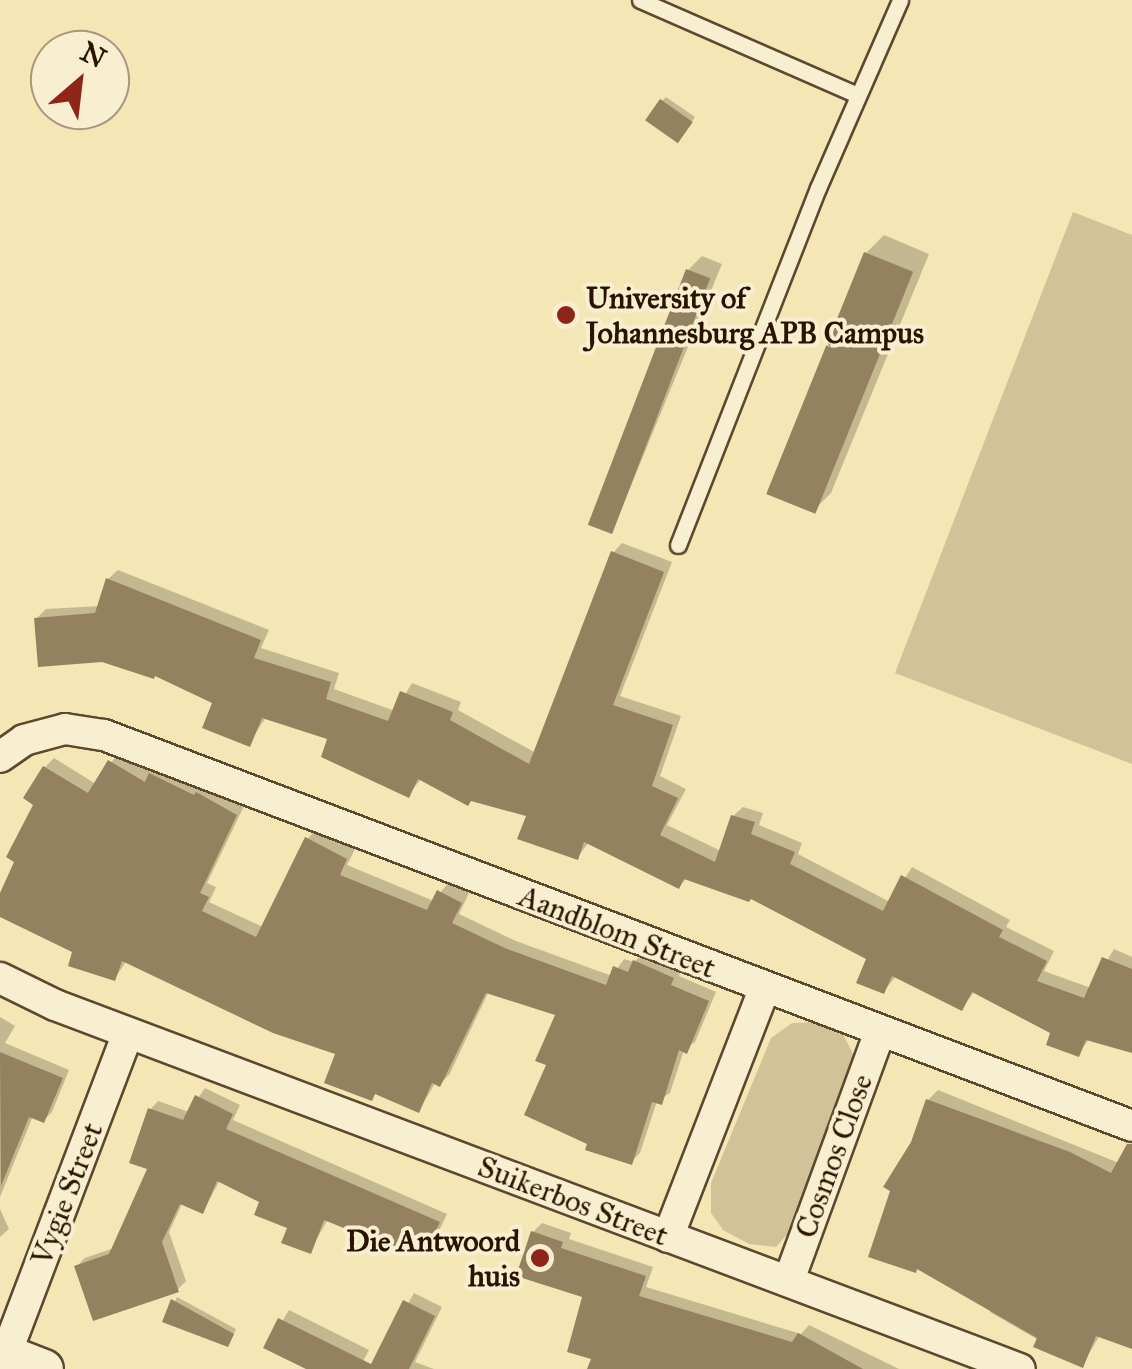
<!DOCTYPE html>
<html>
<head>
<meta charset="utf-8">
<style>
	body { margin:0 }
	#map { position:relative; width:1132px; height:1369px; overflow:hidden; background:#f5e6b6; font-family:"IM FELL Great Primer",serif }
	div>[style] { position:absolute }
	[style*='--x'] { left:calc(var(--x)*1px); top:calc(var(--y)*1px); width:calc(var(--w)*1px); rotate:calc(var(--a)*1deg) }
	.green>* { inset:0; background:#d2c297 }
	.shadow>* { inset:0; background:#0003 }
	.building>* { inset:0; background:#94815f; transform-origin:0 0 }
	.roads { filter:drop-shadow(2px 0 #5d482e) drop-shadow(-2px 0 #5d482e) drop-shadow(0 2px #5d482e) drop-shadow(0 -2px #5d482e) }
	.service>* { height:15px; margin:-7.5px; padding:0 7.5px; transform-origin:7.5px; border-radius:7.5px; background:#f8efd0 }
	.minor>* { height:30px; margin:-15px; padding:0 15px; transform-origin:15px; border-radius:15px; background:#f8efd0 }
	.tertiary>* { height:38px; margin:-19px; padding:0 19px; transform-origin:19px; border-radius:19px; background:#f8efd0 }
	.dots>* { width:28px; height:28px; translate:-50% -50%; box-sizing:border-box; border:5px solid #f8efd0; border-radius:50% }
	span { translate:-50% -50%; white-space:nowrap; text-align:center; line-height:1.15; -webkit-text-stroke:8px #f8efd0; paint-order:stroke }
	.poi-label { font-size:30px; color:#2a1401; font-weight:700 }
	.left { translate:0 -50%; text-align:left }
	.right { translate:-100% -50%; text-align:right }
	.street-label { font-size:30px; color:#2a1401 }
	.north { position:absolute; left:30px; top:30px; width:100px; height:100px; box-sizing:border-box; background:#f8efd0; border:2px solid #a6977d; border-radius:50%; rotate:28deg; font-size:28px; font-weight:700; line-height:40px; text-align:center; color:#2a1401 }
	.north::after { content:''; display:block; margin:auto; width:35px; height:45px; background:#8f2418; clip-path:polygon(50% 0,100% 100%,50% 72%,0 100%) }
</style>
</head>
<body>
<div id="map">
	<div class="green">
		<i style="clip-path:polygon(1073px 212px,1132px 235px,1132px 764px,895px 673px)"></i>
		<i style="clip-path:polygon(819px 1022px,843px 1034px,854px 1056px,856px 1074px,797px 1223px,776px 1247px,749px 1244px,723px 1230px,711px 1213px,711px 1183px,771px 1038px,792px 1023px)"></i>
	</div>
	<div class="shadow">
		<i style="clip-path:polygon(666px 97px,695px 117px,682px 136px,662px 101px)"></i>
		<i style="clip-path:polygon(884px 235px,929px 254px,831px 493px,813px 511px,866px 253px)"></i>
		<i style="clip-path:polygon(702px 256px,722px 264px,619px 515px,605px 528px,688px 270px)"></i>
		<i style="clip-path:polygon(622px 543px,672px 562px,620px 696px,681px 716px,660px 776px,686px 789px,667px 825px,721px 851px,733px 816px,743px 807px,763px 813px,759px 825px,802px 843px,798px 854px,890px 902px,912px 867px,1010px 920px,1006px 927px,1054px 951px,1044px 971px,1091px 988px,1114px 949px,1132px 957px,1132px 1052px,1090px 1038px,1078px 1054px,1053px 1031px,975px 991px,962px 1008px,896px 976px,884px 991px,869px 958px,752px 896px,688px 877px,679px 886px,589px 842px,578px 857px,529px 814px,422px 778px,408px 795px,330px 738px,266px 717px,249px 744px,216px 702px,36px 619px,46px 609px,100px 606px,108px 579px,118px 570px,269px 630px,261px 648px,339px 673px,334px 689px,395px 711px,412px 683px,461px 702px,458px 710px,536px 753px,613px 553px)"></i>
		<i style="clip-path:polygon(119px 752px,154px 773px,161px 766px,244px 806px,207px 883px,216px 887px,209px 902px,263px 927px,307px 839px,316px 830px,355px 849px,347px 865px,434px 901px,448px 883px,469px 893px,459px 914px,516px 941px,612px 976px,624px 959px,634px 962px,644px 953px,681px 969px,679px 976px,716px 992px,695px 1042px,684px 1050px,670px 1093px,657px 1101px,640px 1153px,631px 1162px,590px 1142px,549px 1064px,558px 1014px,489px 991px,449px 1075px,440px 1084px,436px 1082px,419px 1110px,377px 1092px,371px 1098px,338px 1053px,127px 960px,115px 978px,75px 951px,0 915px,0 899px,37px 804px,26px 798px,45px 767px,54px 758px,96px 784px)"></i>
		<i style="clip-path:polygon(0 1017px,15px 1026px,5px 1043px,69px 1070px,52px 1112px,44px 1120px,33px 1116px,0 1197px)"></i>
		<i style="clip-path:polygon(205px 1088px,240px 1105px,233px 1120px,447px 1214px,434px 1241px,425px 1249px,406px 1239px,398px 1247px,328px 1219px,310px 1251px,262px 1200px,220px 1180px,203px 1211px,183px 1202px,169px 1232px,186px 1281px,177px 1290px,77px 1266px,85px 1258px,114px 1248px,150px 1168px,150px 1110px,158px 1101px,189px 1112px)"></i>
		<i style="clip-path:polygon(938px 1090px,1119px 1163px,1132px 1154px,1132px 1346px,1100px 1335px,1082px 1365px,990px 1312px,992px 1306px,913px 1143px,928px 1100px)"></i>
		<i style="clip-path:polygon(0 1209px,9px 1229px,0 1237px)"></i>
		<i style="clip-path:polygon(542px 1223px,571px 1233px,569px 1239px,653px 1267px,646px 1287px,801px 1334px,809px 1325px,899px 1369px,621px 1369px,585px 1295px,533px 1232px)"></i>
		<i style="clip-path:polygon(414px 1293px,442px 1307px,415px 1362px,434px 1369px,371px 1369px)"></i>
		<i style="clip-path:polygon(177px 1297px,236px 1329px,231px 1340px,166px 1321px)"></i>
		<i style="clip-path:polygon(289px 1310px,369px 1350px,359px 1369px,312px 1369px,267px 1347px)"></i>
	</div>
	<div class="building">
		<i style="left:660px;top:99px;width:40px;height:26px;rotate:35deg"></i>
		<i style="left:864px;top:252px;width:53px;height:261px;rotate:22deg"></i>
		<i style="left:686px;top:269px;width:26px;height:274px;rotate:21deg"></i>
		<i style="clip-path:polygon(611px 551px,664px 572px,613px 705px,673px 725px,652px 786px,678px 798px,660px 835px,715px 862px,731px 815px,755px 822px,751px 834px,795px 852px,790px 864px,883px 911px,901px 875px,1003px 930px,999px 937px,1047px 961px,1037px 981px,1084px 998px,1102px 957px,1132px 969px,1132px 1053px,1086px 1040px,1079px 1057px,1046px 1045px,1050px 1033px,972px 992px,962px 1011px,892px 976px,884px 994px,856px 983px,866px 959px,751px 899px,749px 902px,684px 879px,679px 889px,584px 842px,578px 860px,517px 839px,526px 816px,471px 801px,468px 806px,418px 779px,409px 798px,321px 757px,327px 739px,262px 718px,250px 747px,202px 728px,212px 703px,155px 676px,154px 679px,102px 662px,38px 667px,34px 618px,95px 613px,106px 578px,261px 640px,254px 658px,331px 682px,326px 699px,388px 721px,400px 691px,453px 712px,450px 720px,529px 764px)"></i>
		<i style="clip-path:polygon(108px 760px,145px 782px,149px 773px,194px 795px,196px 792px,237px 815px,200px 893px,209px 897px,202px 911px,256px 937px,305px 837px,347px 859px,340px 875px,427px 910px,437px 890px,462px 903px,452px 923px,507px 949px,606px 985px,613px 966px,628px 972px,633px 960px,674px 978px,671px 985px,709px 1001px,687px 1054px,679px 1050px,662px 1105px,652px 1102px,632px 1165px,585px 1150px,587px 1144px,524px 1115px,546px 1065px,535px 1061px,555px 1015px,486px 993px,440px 1087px,432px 1083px,419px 1113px,375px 1094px,372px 1101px,324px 1083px,335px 1054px,273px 1033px,122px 961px,115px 981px,68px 966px,72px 952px,0 917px,0 893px,14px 862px,6px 857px,33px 805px,23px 798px,43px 766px,88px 793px)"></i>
		<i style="clip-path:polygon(0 1052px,63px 1078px,44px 1123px,29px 1117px,1px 1186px)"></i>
		<i style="clip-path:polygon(195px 1095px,233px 1114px,226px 1129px,440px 1222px,426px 1252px,402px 1240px,398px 1250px,324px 1220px,311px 1254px,281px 1243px,287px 1228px,254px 1215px,259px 1202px,217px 1181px,203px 1214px,180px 1204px,162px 1242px,179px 1292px,93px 1321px,74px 1266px,109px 1254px,147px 1169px,129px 1163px,148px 1108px,183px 1120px)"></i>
		<i style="clip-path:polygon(926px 1099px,1070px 1152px,1111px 1173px,1127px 1144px,1132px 1144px,1132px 1349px,1096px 1336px,1083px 1368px,1033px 1347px,1037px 1338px,917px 1269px,916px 1273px,868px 1257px,890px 1191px,883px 1187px,911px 1142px)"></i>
		<i style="clip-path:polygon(531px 1231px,563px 1242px,561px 1248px,646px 1276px,639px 1296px,792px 1342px,798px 1333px,863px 1369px,587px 1369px,591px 1359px,567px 1352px,582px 1297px,516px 1276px)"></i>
		<i style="clip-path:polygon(171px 1299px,234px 1334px,228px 1347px,162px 1322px)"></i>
		<i style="clip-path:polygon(403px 1300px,435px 1316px,409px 1369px,306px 1369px,263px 1348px,278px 1318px,371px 1364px)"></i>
	</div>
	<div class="roads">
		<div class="service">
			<i style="--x:640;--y:0;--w:237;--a:23.6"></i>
			<i style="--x:678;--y:545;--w:383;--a:-68.6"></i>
			<i style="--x:818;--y:188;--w:205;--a:-66.4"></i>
		</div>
		<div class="minor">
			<i style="--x:0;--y:757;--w:29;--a:-35"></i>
			<i style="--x:24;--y:740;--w:42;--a:-15"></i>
			<i style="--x:65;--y:729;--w:39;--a:9"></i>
			<i style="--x:104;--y:735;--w:1100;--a:20.82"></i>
			<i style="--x:0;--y:978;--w:61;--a:26.1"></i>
			<i style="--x:55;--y:1005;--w:1031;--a:20.67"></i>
			<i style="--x:668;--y:1237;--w:266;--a:-68.8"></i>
			<i style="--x:789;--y:1280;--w:264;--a:-69.9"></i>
			<i style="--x:6;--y:1354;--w:343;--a:-69.2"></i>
		</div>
		<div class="tertiary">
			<i style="--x:0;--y:1352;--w:47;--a:21.1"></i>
		</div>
	</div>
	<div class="dots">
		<i style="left:566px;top:315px;background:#8f2418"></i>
		<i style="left:540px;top:1258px;background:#8f2418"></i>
	</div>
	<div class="poi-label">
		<span class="left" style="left:586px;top:315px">University of<br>Johannesburg APB Campus</span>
		<span class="right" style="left:520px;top:1258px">Die Antwoord<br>huis</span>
	</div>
	<div class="street-label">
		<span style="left:617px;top:932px;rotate:21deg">Aandblom Street</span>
		<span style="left:834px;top:1156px;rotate:-70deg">Cosmos Close</span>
		<span style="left:67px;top:1194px;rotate:-69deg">Vygie Street</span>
		<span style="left:573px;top:1201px;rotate:21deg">Suikerbos Street</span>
	</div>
	<div class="north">N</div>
</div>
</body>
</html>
